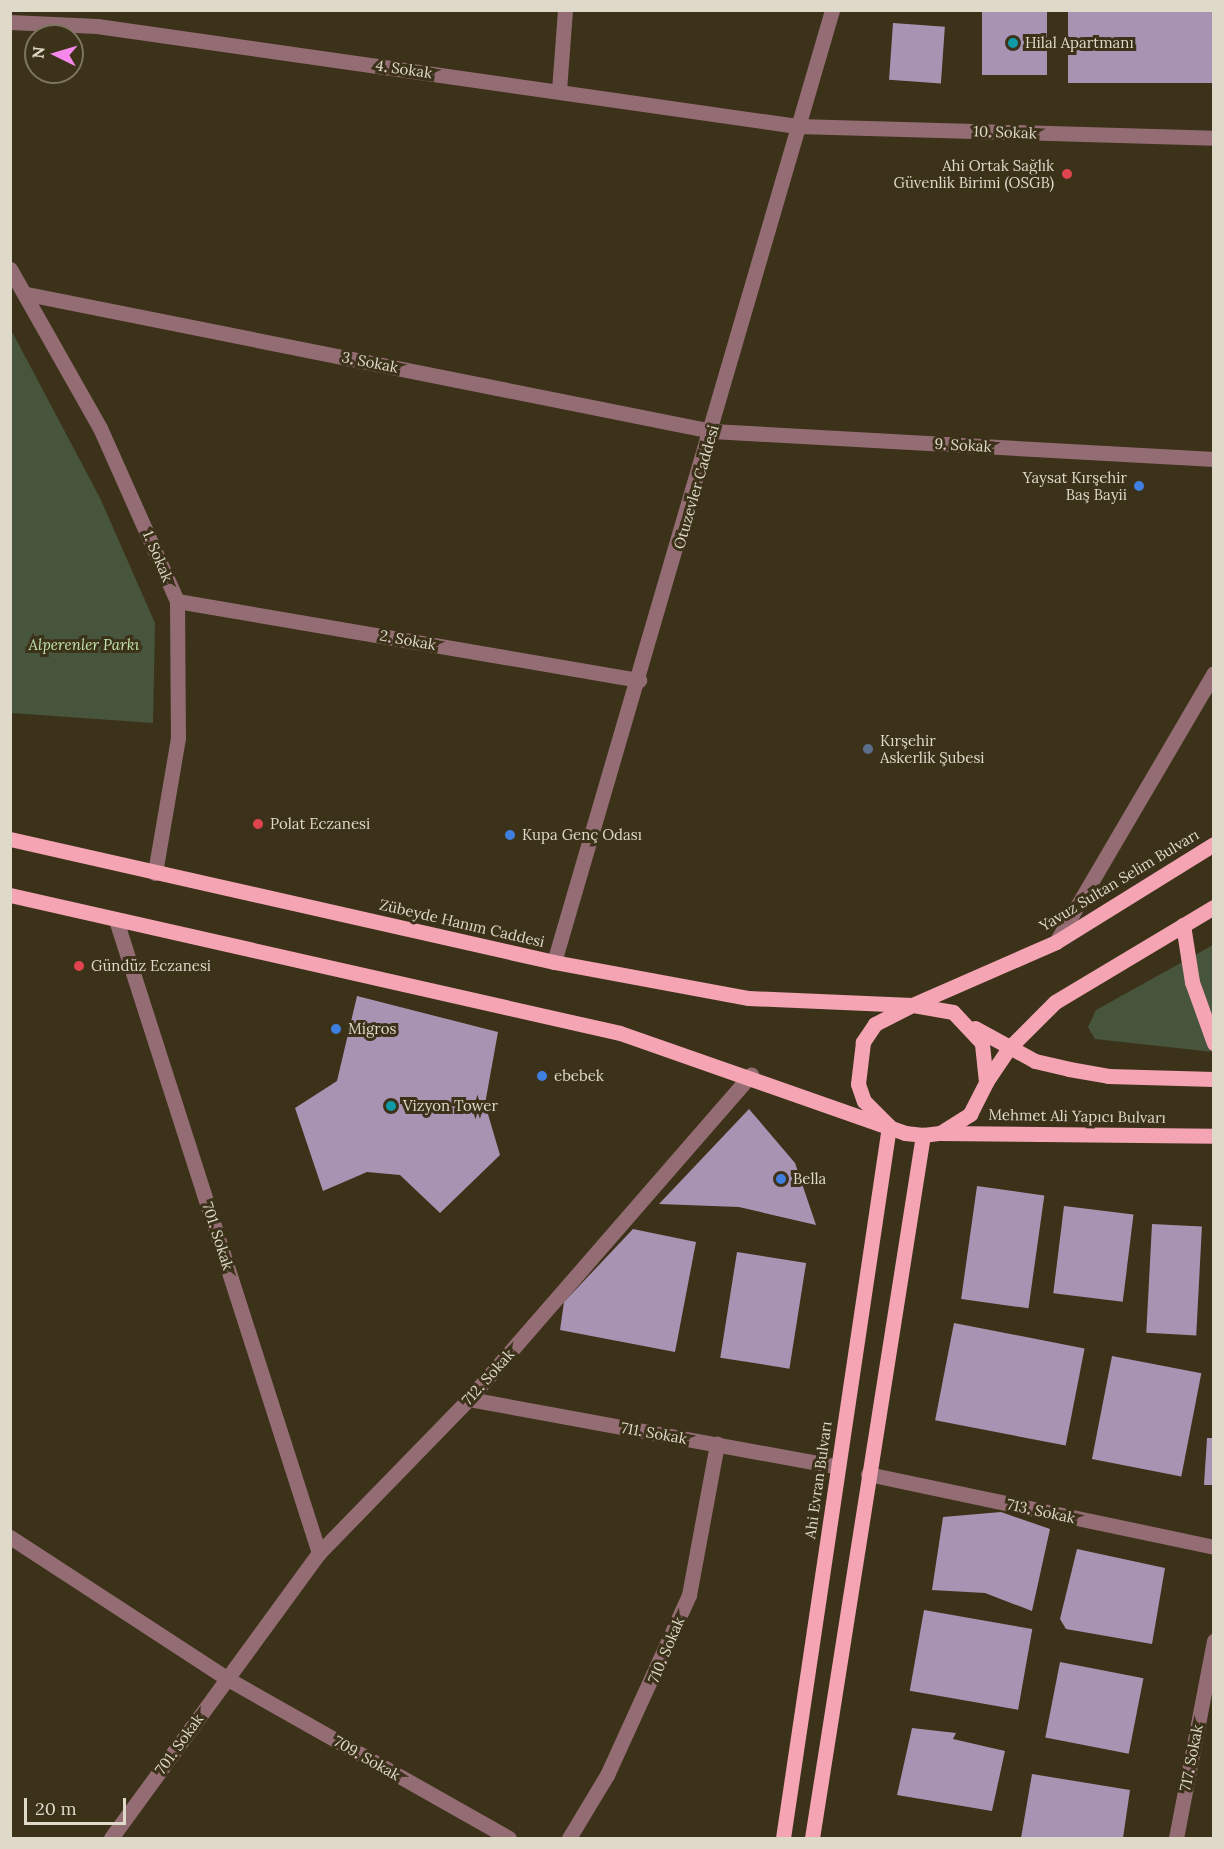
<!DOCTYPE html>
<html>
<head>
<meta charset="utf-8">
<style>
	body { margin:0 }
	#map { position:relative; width:1224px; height:1849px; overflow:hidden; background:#3c3219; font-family:Lora,serif }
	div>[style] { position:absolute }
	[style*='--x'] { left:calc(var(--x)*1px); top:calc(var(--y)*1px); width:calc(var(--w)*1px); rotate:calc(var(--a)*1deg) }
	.green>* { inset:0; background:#46553c }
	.building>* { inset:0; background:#a893b3; transform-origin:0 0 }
	.minor>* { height:15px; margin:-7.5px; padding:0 7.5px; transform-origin:7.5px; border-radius:7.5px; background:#946d74 }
	.major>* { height:15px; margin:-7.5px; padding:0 7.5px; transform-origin:7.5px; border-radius:7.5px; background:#f4a4b3 }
	.dots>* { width:16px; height:16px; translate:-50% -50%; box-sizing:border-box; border:3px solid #3c3219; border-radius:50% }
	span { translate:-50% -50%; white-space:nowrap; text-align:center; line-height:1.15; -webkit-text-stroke:6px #3c3219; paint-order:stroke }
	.poi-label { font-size:15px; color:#dfd9ca }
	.left { translate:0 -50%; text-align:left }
	.right { translate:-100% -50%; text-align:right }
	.street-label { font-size:15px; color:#dfd9ca }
	.park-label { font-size:15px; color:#c0e2ab; font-style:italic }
	.frame { position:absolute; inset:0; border:12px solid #dfd9ca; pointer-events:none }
	.north { position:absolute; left:24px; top:24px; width:60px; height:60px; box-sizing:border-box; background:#3c3219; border:2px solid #7d7560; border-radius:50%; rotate:275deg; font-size:16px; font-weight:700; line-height:24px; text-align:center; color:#dfd9ca }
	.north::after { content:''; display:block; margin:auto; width:21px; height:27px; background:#f788eb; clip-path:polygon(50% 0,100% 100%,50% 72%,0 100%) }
	.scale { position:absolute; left:24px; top:1798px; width:102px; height:27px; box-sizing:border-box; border:3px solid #dfd9ca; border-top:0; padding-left:8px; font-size:18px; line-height:21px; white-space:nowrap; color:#dfd9ca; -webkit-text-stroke:4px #3c3219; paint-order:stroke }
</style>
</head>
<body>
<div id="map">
	<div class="green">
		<i style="clip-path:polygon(10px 328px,100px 498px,155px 623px,153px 723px,11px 713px)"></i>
		<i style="clip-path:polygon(1213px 945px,1213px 1052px,1095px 1039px,1088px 1027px,1096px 1010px)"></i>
	</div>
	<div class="building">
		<i style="left:982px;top:10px;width:65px;height:65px"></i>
		<i style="left:1068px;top:10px;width:146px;height:73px"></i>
		<i style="left:893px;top:23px;width:52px;height:57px;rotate:4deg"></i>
		<i style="clip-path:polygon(357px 996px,498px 1032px,485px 1104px,500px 1155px,440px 1213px,400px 1175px,367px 1172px,323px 1191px,295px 1108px,337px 1081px)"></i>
		<i style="clip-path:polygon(749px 1109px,795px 1163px,816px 1225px,739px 1207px,659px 1204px)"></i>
		<i style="left:977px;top:1186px;width:68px;height:114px;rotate:8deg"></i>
		<i style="left:1064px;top:1206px;width:70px;height:88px;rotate:7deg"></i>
		<i style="left:1152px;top:1224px;width:50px;height:109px;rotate:3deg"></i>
		<i style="clip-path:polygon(633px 1229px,696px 1242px,675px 1352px,560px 1330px,564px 1302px)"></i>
		<i style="left:737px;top:1252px;width:70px;height:107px;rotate:9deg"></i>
		<i style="left:954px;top:1323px;width:133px;height:99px;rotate:11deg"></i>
		<i style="left:1112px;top:1356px;width:91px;height:105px;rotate:11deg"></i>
		<i style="clip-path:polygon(1207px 1438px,1214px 1438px,1214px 1485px,1204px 1485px)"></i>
		<i style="clip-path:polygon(1001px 1512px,1050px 1529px,1032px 1611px,985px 1593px,932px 1590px,943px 1517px)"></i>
		<i style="clip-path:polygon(1077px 1549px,1165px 1568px,1152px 1644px,1066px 1629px,1060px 1619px)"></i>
		<i style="left:924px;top:1610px;width:110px;height:82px;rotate:10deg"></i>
		<i style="left:1060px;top:1662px;width:85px;height:77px;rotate:11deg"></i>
		<i style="clip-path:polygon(912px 1728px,956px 1733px,953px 1739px,1005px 1751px,992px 1811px,897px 1795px)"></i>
		<i style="clip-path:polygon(1032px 1774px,1130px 1790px,1123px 1838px,1021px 1838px)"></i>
	</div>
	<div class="minor">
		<i style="--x:10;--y:22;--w:87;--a:2.6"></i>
		<i style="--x:97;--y:26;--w:707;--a:8.13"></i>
		<i style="--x:797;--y:126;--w:417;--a:1.6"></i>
		<i style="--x:559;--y:90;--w:80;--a:-85.7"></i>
		<i style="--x:10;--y:269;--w:183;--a:60.5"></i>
		<i style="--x:100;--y:428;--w:189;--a:66"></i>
		<i style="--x:177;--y:601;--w:137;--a:89.6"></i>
		<i style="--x:178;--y:738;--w:137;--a:99.7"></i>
		<i style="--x:27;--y:294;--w:699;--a:11.31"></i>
		<i style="--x:712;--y:431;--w:503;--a:3.19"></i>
		<i style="--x:177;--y:601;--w:469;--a:9.7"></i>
		<i style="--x:116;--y:920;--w:665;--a:72.22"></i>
		<i style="--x:1056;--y:942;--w:312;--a:-59.6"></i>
		<i style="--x:554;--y:962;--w:992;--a:-73.72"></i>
		<i style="--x:469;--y:1399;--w:375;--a:10.4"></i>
		<i style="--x:868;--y:1474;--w:354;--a:11.9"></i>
		<i style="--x:10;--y:1537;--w:258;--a:33.1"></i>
		<i style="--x:226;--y:1678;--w:325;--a:29.5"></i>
		<i style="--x:111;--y:1838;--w:353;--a:-53.9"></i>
		<i style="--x:319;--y:1553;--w:215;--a:-45.8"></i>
		<i style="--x:469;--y:1399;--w:430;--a:-49"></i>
		<i style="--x:569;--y:1838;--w:74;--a:-58.9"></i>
		<i style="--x:607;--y:1775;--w:198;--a:-65.5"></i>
		<i style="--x:689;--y:1595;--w:154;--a:-79.5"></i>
		<i style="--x:1176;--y:1838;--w:201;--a:-79.1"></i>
	</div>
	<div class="major">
		<i style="--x:10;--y:839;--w:558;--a:12.74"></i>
		<i style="--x:554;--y:962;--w:198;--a:10.5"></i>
		<i style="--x:749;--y:998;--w:163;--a:2.5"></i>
		<i style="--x:912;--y:1005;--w:157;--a:-23.6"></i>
		<i style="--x:1056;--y:942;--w:186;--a:-31.8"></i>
		<i style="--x:10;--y:895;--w:625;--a:12.75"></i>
		<i style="--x:620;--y:1033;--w:302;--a:19.3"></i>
		<i style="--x:905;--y:1133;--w:18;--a:6"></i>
		<i style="--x:923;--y:1135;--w:17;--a:-7"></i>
		<i style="--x:940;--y:1133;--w:36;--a:-32"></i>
		<i style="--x:970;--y:1114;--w:36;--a:-63"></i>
		<i style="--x:986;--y:1082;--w:39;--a:-96"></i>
		<i style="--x:982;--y:1043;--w:42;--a:-133.1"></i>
		<i style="--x:953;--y:1012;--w:42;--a:-170.3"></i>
		<i style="--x:912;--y:1005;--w:42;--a:152.8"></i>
		<i style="--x:875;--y:1024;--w:22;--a:124"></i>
		<i style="--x:863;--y:1042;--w:42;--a:96.8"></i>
		<i style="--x:858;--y:1084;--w:18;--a:71"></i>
		<i style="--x:864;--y:1101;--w:35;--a:45"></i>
		<i style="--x:1183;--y:925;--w:58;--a:81"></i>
		<i style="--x:1192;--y:982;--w:65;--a:70.2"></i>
		<i style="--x:975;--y:1028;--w:68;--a:28.8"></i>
		<i style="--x:1035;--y:1061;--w:35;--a:13"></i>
		<i style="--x:1069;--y:1069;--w:40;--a:10"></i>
		<i style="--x:1108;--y:1076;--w:106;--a:1.6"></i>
		<i style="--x:986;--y:1082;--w:40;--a:-56"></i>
		<i style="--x:1008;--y:1049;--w:66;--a:-45"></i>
		<i style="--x:1055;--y:1002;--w:185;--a:-30.9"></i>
		<i style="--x:940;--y:1133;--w:274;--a:0.6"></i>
		<i style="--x:783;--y:1838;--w:720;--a:-81.53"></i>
		<i style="--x:812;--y:1838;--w:712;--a:-81.03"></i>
	</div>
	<div class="dots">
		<i style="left:1013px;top:43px;background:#0f9aa8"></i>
		<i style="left:1067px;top:174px;background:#e0444e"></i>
		<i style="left:1139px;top:486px;background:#3f7fe0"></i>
		<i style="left:868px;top:749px;background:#5c6f8a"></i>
		<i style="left:258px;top:824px;background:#e0444e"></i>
		<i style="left:510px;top:835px;background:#3f7fe0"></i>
		<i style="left:79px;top:966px;background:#e0444e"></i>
		<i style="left:336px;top:1029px;background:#3f7fe0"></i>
		<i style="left:542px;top:1076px;background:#3f7fe0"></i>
		<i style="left:391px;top:1106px;background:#0f9aa8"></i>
		<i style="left:781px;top:1179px;background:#3f7fe0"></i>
	</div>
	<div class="poi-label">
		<span class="left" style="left:1025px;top:43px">Hilal Apartmanı</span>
		<span class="right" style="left:1054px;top:174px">Ahi Ortak Sağlık<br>Güvenlik Birimi (OSGB)</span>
		<span class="right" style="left:1127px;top:486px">Yaysat Kırşehir<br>Baş Bayii</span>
		<span class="left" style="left:880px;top:749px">Kırşehir<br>Askerlik Şubesi</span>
		<span class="left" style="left:270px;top:824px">Polat Eczanesi</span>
		<span class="left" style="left:522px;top:835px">Kupa Genç Odası</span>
		<span class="left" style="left:91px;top:966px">Gündüz Eczanesi</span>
		<span class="left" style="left:348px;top:1029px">Migros</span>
		<span class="left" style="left:554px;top:1076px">ebebek</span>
		<span class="left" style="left:403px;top:1106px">Vizyon Tower</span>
		<span class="left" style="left:793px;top:1179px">Bella</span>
	</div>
	<div class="street-label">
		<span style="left:404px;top:69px;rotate:8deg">4. Sokak</span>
		<span style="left:1005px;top:132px;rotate:2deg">10. Sokak</span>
		<span style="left:370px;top:362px;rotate:11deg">3. Sokak</span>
		<span style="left:963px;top:445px;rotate:3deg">9. Sokak</span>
		<span style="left:696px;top:487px;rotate:-74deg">Otuzevler Caddesi</span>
		<span style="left:158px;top:556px;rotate:67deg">1. Sokak</span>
		<span style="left:408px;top:640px;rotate:10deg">2. Sokak</span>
		<span style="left:1119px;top:880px;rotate:-31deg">Yavuz Sultan Selim Bulvarı</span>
		<span style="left:462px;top:923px;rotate:13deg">Zübeyde Hanım Caddesi</span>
		<span style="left:1077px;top:1116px;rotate:1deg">Mehmet Ali Yapıcı Bulvarı</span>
		<span style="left:218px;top:1236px;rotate:72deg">701. Sokak</span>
		<span style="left:488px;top:1377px;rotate:-48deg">712. Sokak</span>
		<span style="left:654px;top:1433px;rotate:10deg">711. Sokak</span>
		<span style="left:818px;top:1480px;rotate:-82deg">Ahi Evran Bulvarı</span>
		<span style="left:1041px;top:1511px;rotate:12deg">713. Sokak</span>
		<span style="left:666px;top:1650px;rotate:-67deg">710. Sokak</span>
		<span style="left:179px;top:1744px;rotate:-54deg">701. Sokak</span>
		<span style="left:367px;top:1758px;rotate:30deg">709. Sokak</span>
		<span style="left:1191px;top:1758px;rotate:-79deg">717. Sokak</span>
	</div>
	<div class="park-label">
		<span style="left:84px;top:645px">Alperenler Parkı</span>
	</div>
	<div class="frame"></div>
	<div class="north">N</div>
	<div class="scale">20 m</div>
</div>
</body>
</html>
